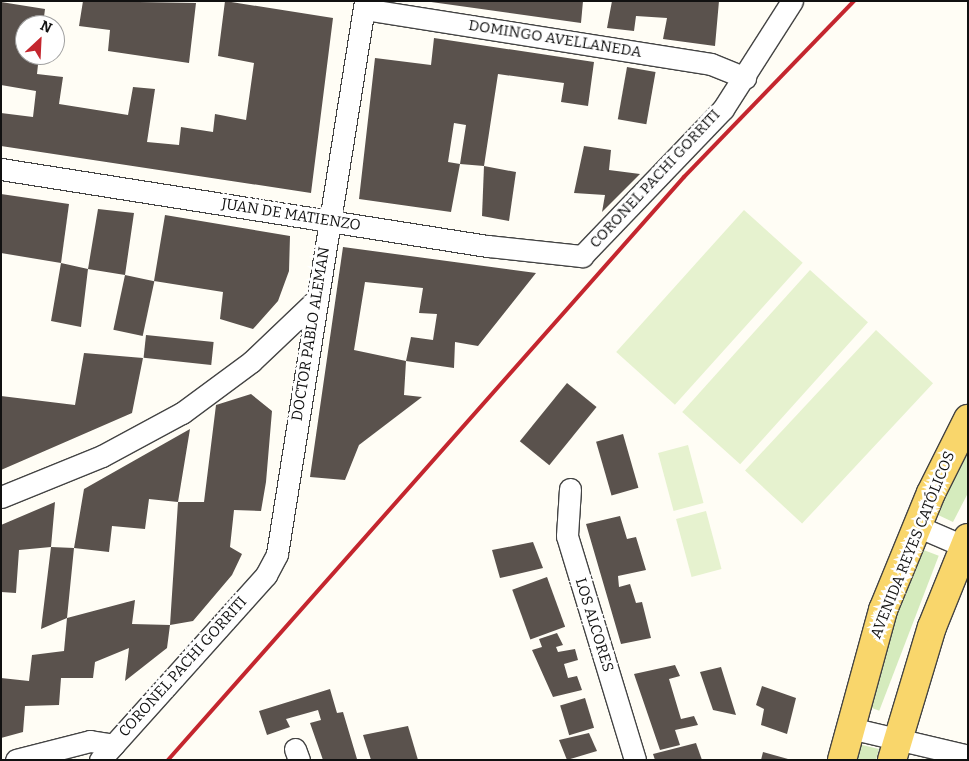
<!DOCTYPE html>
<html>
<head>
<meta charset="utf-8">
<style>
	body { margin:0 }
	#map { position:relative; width:969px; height:761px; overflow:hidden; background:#fffdf5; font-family:Bitter,serif }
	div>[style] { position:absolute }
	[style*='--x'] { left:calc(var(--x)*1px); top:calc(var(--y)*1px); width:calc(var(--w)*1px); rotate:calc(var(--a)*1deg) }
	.green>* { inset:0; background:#d5ebbd; transform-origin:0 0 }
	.pitch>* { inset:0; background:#e6f2cf; transform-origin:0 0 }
	.building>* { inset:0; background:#5a524d; transform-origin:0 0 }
	.roads { filter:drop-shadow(1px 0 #444) drop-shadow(-1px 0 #444) drop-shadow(0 1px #444) drop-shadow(0 -1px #444) }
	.minor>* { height:21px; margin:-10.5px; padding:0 10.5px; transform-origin:10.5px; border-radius:10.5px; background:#fff }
	.major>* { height:28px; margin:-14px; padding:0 14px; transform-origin:14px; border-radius:14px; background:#f9d66b }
	.rail>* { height:4px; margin:-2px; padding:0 2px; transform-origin:2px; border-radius:2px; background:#c4262e }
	span { translate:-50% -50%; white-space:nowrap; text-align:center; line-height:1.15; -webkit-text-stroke:5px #fff; paint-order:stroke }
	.street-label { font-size:15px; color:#111 }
	.frame { position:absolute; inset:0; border:2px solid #111; pointer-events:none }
	.north { position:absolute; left:15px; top:15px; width:50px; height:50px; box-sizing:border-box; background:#fff; border:1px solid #a0a0a0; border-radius:50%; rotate:25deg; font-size:14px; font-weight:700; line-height:20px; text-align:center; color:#111 }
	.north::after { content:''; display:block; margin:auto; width:18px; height:22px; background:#c4262e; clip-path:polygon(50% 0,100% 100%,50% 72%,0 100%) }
</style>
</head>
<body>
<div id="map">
	<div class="green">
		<i style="clip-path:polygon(968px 444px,968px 493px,953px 522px,936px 514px)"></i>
		<i style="left:921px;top:549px;width:19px;height:166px;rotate:21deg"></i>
		<i style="clip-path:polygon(858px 744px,879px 749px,876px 760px,854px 760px)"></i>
	</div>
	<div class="pitch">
		<i style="left:744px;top:210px;width:79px;height:191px;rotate:42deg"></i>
		<i style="left:810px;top:270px;width:78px;height:191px;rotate:42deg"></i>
		<i style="left:876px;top:330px;width:78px;height:192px;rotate:43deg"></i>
		<i style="left:688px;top:445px;width:60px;height:31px;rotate:75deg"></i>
		<i style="left:706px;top:511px;width:60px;height:31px;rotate:75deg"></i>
	</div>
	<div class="building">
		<i style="clip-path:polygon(83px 1px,196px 3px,189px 63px,108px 51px,110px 30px,79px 26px)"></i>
		<i style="clip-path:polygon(225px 1px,333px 18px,311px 193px,1px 146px,1px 113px,33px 117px,36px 91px,1px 85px,1px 2px,45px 9px,43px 25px,25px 25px,25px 55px,39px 55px,37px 74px,63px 77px,59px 104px,128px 115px,133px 87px,155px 89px,147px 142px,179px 145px,181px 127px,213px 132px,215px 114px,246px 120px,254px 63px,218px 56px)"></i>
		<i style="clip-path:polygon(424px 1px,583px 1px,581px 23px)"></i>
		<i style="clip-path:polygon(612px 1px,719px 1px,715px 46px,663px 39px,667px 18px,636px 16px,634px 31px,607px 28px)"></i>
		<i style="clip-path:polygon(434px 38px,594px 62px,588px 106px,561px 102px,564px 83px,498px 74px,484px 166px,460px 164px,466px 125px,454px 123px,448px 162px,460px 164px,451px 212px,359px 199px,375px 58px,431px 65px)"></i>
		<i style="left:627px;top:67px;width:29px;height:53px;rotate:10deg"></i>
		<i style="clip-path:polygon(584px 146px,611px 150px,609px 170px,640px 174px,602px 212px,605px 195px,574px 193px)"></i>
		<i style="clip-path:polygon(484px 166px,516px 172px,509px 221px,482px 216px)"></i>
		<i style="clip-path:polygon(1px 194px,69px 204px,61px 263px,1px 253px)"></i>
		<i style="clip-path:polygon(98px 209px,134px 213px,125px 275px,88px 269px,81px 327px,51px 321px,61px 263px,88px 269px)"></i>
		<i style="clip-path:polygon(165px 215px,290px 236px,289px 271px,278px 301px,253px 329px,220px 319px,223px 292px,154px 281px)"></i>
		<i style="clip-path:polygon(343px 247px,536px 273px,478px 346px,455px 342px,454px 368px,406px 361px,411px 337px,433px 340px,437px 314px,419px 313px,423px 288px,365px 282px,354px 350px,406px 361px,404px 395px,422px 397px,359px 445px,345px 480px,310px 477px)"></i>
		<i style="left:125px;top:275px;width:30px;height:56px;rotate:12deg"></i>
		<i style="left:146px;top:335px;width:68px;height:23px;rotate:6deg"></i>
		<i style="clip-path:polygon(84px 353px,143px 358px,132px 413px,1px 470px,1px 396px,75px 405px)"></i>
		<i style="left:567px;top:383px;width:38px;height:75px;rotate:39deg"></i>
		<i style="clip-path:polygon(251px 394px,272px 411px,266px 482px,261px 511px,234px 510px,230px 547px,242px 554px,232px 575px,193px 621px,170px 625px,167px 648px,125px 681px,129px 648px,95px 662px,93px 678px,61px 678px,59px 705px,25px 706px,23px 732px,1px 738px,1px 678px,29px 681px,32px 655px,64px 651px,67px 618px,135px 600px,132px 624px,170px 625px,178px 502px,204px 502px,216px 405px)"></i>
		<i style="clip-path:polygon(190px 429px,178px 502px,149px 499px,145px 529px,112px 526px,109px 552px,74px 548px,67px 618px,41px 629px,51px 547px,74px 548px,84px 489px)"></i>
		<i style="left:623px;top:434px;width:56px;height:28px;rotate:74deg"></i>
		<i style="clip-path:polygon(55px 502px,51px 547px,19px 550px,16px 593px,1px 592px,1px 525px)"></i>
		<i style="clip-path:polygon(620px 516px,627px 539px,636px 537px,646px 570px,618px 576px,619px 587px,630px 584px,636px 603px,642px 602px,651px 638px,621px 644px,586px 524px)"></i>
		<i style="clip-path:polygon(533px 542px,543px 568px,500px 578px,492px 550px)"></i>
		<i style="left:547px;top:577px;width:53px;height:37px;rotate:70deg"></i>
		<i style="clip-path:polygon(557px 633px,563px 645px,556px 647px,558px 652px,575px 649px,578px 660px,564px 664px,568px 678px,577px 676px,582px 690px,553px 697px,532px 650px,542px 647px,539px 639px)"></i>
		<i style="clip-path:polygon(675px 665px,680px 676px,669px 679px,681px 719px,694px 716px,698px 725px,675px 730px,680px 745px,660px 750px,634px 674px)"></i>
		<i style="clip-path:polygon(721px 667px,736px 715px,713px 710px,700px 672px)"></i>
		<i style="clip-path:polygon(762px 686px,796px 698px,787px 734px,761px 725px,764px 709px,756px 705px)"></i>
		<i style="clip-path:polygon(330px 689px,337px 713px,343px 712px,357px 759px,323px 760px,310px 723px,321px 720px,318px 710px,286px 719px,290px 727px,267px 735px,259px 711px)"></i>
		<i style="left:585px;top:698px;width:31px;height:26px;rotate:73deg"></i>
		<i style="clip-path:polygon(408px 726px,418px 760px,371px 760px,363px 735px)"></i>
		<i style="clip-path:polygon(589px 733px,597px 751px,567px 760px,559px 740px)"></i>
		<i style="clip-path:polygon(696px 743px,702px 760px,655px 760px,653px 754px)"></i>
		<i style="clip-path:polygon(763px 752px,788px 759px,788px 760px,761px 760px)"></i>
	</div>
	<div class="roads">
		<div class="minor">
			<i style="--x:364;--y:9;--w:351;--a:9"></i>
			<i style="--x:711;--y:64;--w:37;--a:22"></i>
			<i style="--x:1;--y:169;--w:493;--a:9"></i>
			<i style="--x:488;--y:246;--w:95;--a:6.1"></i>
			<i style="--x:582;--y:256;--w:204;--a:-46.2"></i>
			<i style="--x:723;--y:109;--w:128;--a:-57.4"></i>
			<i style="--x:570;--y:489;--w:47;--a:93.7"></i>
			<i style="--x:567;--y:536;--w:234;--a:73.1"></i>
			<i style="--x:1;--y:497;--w:109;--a:-22.1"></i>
			<i style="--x:102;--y:456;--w:91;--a:-28.3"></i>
			<i style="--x:182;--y:413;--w:86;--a:-36.5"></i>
			<i style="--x:251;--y:362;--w:88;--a:-43.6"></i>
			<i style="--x:917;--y:526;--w:56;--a:23.3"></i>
			<i style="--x:850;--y:728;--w:121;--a:13.3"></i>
			<i style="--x:295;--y:749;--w:12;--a:70"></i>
			<i style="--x:16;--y:760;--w:76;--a:-14.4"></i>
			<i style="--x:90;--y:741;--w:24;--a:9"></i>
			<i style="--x:100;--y:760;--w:249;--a:-48.1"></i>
			<i style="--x:266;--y:575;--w:24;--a:-62"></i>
			<i style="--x:277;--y:554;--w:560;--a:-80.96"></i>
		</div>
		<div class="major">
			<i style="--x:842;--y:760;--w:156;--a:-74.7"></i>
			<i style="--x:883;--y:610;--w:126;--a:-67.7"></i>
			<i style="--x:931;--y:493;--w:83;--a:-63.4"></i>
			<i style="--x:892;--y:760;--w:139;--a:-73.3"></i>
			<i style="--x:932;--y:627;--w:96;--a:-68"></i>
		</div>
	</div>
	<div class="rail">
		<i style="--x:168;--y:760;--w:779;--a:-48.49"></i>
		<i style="--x:684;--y:177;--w:245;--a:-46"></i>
	</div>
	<div class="street-label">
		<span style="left:555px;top:39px;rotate:9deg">DOMINGO AVELLANEDA</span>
		<span style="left:655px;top:179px;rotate:-47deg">CORONEL PACHI GORRITI</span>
		<span style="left:291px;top:215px;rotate:9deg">JUAN DE MATIENZO</span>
		<span style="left:311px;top:334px;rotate:-81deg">DOCTOR PABLO ALEMAN</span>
		<span style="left:913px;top:545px;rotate:-68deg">AVENIDA REYES CATÓLICOS</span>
		<span style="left:594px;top:625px;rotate:73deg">LOS ALCORES</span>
		<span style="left:183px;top:667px;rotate:-48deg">CORONEL PACHI GORRITI</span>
	</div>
	<div class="frame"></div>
	<div class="north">N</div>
</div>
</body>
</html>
